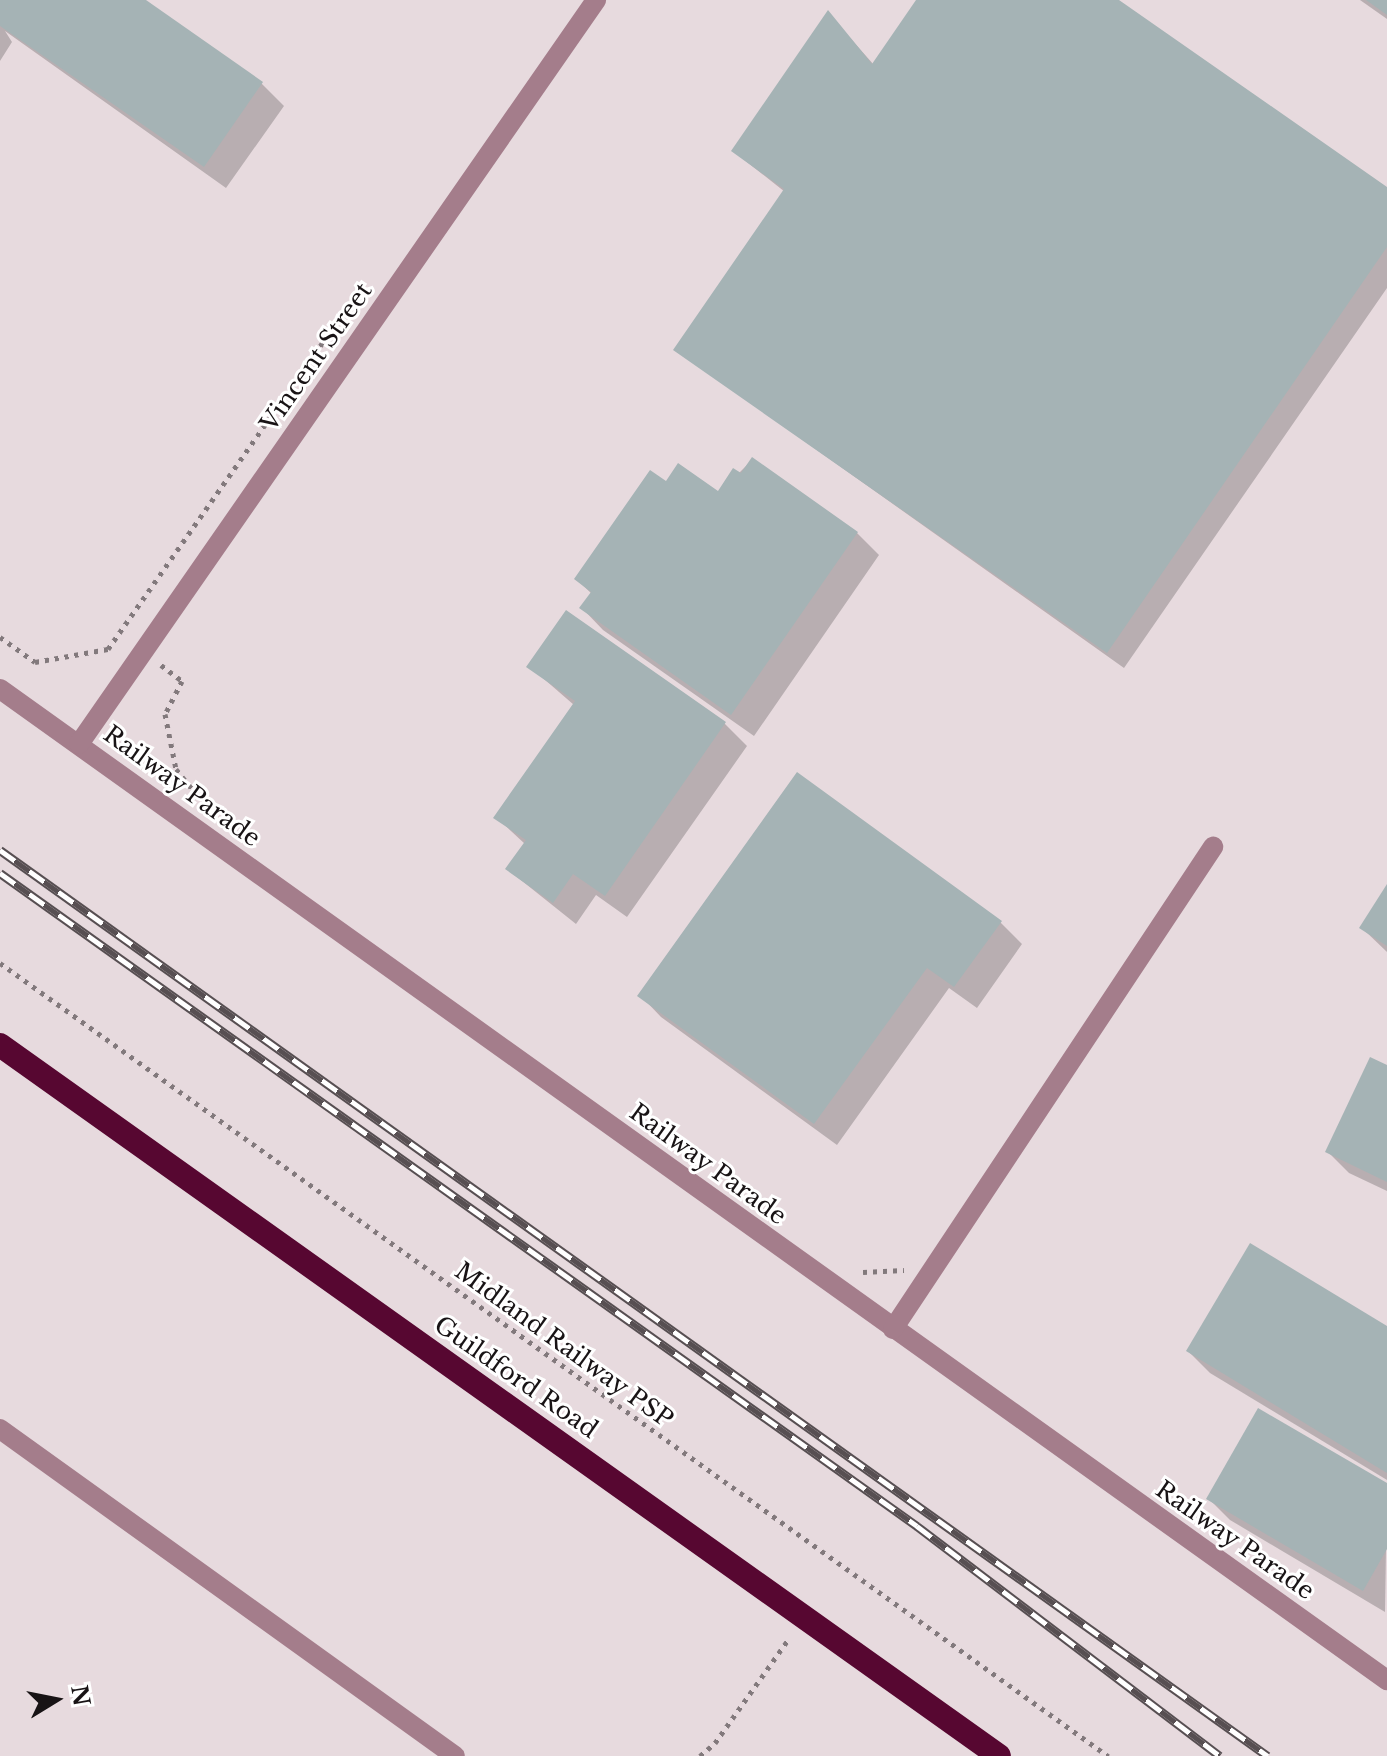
<!DOCTYPE html>
<html>
<head>
<meta charset="utf-8">
<style>
	body { margin:0 }
	#map { position:relative; width:1387px; height:1756px; overflow:hidden; background:#e7dade; font-family:"Libre Baskerville",serif }
	div>[style] { position:absolute }
	[style*='--x'] { left:calc(var(--x)*1px); top:calc(var(--y)*1px); width:calc(var(--w)*1px); rotate:calc(var(--a)*1deg) }
	.shadow>* { inset:0; background:#0003 }
	.building>* { inset:0; background:#a5b3b5 }
	.path>* { height:5px; margin-top:-2.5px; transform-origin:0; background:repeating-linear-gradient(90deg,#82797c 0 4px,transparent 0 10px) }
	.minor>* { height:20px; margin:-10px; padding:0 10px; transform-origin:10px; border-radius:10px; background:#a47d8b }
	.highway>* { height:24px; margin:-12px; padding:0 12px; transform-origin:12px; border-radius:12px; background:#570731 }
	.rail>* { height:9px; margin-top:-4.5px; transform-origin:0; background:repeating-linear-gradient(90deg,#fff 0 18px,#574f52 0 36px); box-sizing:border-box; border-block:2px solid #574f52 }
	span { translate:-50% -50%; white-space:nowrap; text-align:center; line-height:1.15; -webkit-text-stroke:6px #fff; paint-order:stroke }
	.street-label { font-size:24px; color:#181315 }
	.north { position:absolute; left:16px; top:1660px; width:80px; height:80px; -webkit-text-stroke:6px #fff; paint-order:stroke; rotate:80deg; font-size:22px; font-weight:700; line-height:32px; text-align:center; color:#181315 }
	.north::after { content:''; display:block; margin:auto; width:28px; height:36px; background:#181315; clip-path:polygon(50% 0,100% 100%,50% 72%,0 100%) }
</style>
</head>
<body>
<div id="map">
	<div class="shadow">
		<i style="clip-path:polygon(0 0,142px 0,262px 84px,284px 106px,226px 188px,5px 31px,12px 42px,0 61px)"></i>
		<i style="clip-path:polygon(919px 0,1115px 0,1387px 190px,1387px 288px,1124px 668px,676px 350px,785px 192px,733px 151px,828px 13px,874px 65px)"></i>
		<i style="clip-path:polygon(1360px 0,1387px 0,1387px 19px)"></i>
		<i style="clip-path:polygon(752px 460px,857px 533px,879px 555px,754px 736px,603px 630px,582px 608px,592px 594px,576px 579px,667px 484px,718px 494px)"></i>
		<i style="clip-path:polygon(567px 613px,725px 724px,747px 746px,627px 917px,596px 895px,576px 924px,507px 869px,525px 844px,496px 817px,574px 705px,529px 666px)"></i>
		<i style="clip-path:polygon(1387px 888px,1387px 952px,1362px 928px)"></i>
		<i style="clip-path:polygon(1000px 922px,1022px 944px,977px 1008px,949px 988px,837px 1145px,661px 1017px,640px 995px)"></i>
		<i style="clip-path:polygon(1387px 1067px,1387px 1191px,1349px 1173px,1327px 1151px)"></i>
		<i style="clip-path:polygon(1387px 1328px,1387px 1480px,1210px 1373px,1188px 1351px)"></i>
		<i style="clip-path:polygon(1387px 1486px,1385px 1612px,1230px 1520px,1208px 1498px)"></i>
	</div>
	<div class="building">
		<i style="clip-path:polygon(0 0,146px 0,263px 82px,204px 167px,0 26px)"></i>
		<i style="clip-path:polygon(916px 0,1119px 0,1387px 187px,1387px 247px,1107px 653px,673px 350px,784px 189px,731px 151px,828px 10px,872px 64px)"></i>
		<i style="clip-path:polygon(1366px 0,1387px 0,1387px 15px)"></i>
		<i style="clip-path:polygon(752px 457px,858px 532px,731px 715px,579px 608px,591px 592px,574px 579px,650px 470px,666px 481px,678px 463px,718px 491px,733px 468px,741px 473px)"></i>
		<i style="clip-path:polygon(566px 610px,726px 722px,605px 896px,573px 874px,553px 903px,505px 869px,526px 840px,493px 818px,575px 701px,526px 667px)"></i>
		<i style="clip-path:polygon(797px 772px,1002px 921px,954px 987px,927px 968px,814px 1124px,637px 996px)"></i>
		<i style="clip-path:polygon(1387px 884px,1387px 946px,1359px 928px)"></i>
		<i style="clip-path:polygon(1370px 1057px,1387px 1065px,1387px 1182px,1325px 1152px)"></i>
		<i style="clip-path:polygon(1250px 1243px,1387px 1326px,1387px 1473px,1186px 1351px)"></i>
		<i style="clip-path:polygon(1258px 1408px,1387px 1483px,1387px 1549px,1363px 1591px,1206px 1499px)"></i>
	</div>
	<div class="path">
		<i style="--x:0;--y:637;--w:43;--a:35.5"></i>
		<i style="--x:35;--y:662;--w:74;--a:-10.1"></i>
		<i style="--x:108;--y:649;--w:378;--a:-55"></i>
		<i style="--x:161;--y:665;--w:26;--a:37"></i>
		<i style="--x:182;--y:681;--w:37;--a:117"></i>
		<i style="--x:165;--y:714;--w:56;--a:78.7"></i>
		<i style="--x:176;--y:769;--w:35;--a:51"></i>
		<i style="--x:0;--y:963;--w:1363;--a:35.59"></i>
		<i style="--x:863;--y:1272;--w:41;--a:-2.8"></i>
		<i style="--x:700;--y:1756;--w:20;--a:-41"></i>
		<i style="--x:715;--y:1743;--w:126;--a:-54.7"></i>
	</div>
	<div class="minor">
		<i style="--x:0;--y:689;--w:1705;--a:35.55"></i>
		<i style="--x:79;--y:744;--w:906;--a:-55.2"></i>
		<i style="--x:893;--y:1329;--w:579;--a:-56.42"></i>
		<i style="--x:0;--y:1429;--w:560;--a:35.7"></i>
	</div>
	<div class="highway">
		<i style="--x:0;--y:1045;--w:1226;--a:35.44"></i>
	</div>
	<div class="rail">
		<i style="--x:0;--y:850;--w:1558;--a:35.55"></i>
		<i style="--x:0;--y:873;--w:1126;--a:35.45"></i>
		<i style="--x:917;--y:1526;--w:380;--a:37.2"></i>
	</div>
	<div class="street-label">
		<span style="left:316px;top:357px;rotate:-55deg">Vincent Street</span>
		<span style="left:182px;top:786px;rotate:36deg">Railway Parade</span>
		<span style="left:708px;top:1164px;rotate:36deg">Railway Parade</span>
		<span style="left:564px;top:1345px;rotate:36deg">Midland Railway PSP</span>
		<span style="left:516px;top:1377px;rotate:35deg">Guildford Road</span>
		<span style="left:1235px;top:1540px;rotate:35deg">Railway Parade</span>
	</div>
	<div class="north">N</div>
</div>
</body>
</html>
